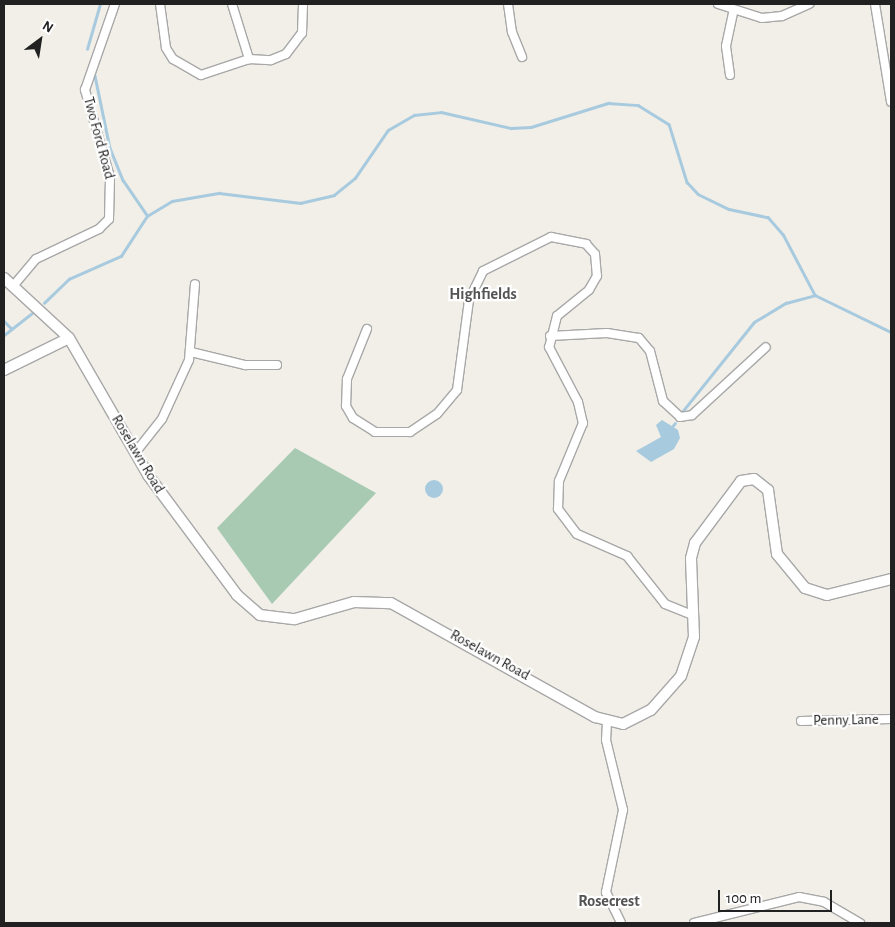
<!DOCTYPE html>
<html>
<head>
<meta charset="utf-8">
<style>
	body { margin:0 }
	#map { position:relative; width:895px; height:927px; overflow:hidden; background:#f1efe7; font-family:"Alegreya Sans",sans-serif }
	div>[style] { position:absolute }
	[style*='--x'] { left:calc(var(--x)*1px); top:calc(var(--y)*1px); width:calc(var(--w)*1px); rotate:calc(var(--a)*1deg) }
	.cemetery>* { inset:0; background:#a8cab3 }
	.water>* { inset:0; background:#a8cadf }
	.round { border-radius:50% }
	.stream>* { height:2.5px; margin:-1.25px; padding:0 1.25px; transform-origin:1.25px; border-radius:1.25px; background:#a8cadf }
	.roads { filter:drop-shadow(1px 0 #a8a8a8) drop-shadow(-1px 0 #a8a8a8) drop-shadow(0 1px #a8a8a8) drop-shadow(0 -1px #a8a8a8) }
	.minor>* { height:8px; margin:-4px; padding:0 4px; transform-origin:4px; border-radius:4px; background:#fff }
	.tertiary>* { height:10px; margin:-5px; padding:0 5px; transform-origin:5px; border-radius:5px; background:#fff }
	span { translate:-50% -50%; white-space:nowrap; text-align:center; line-height:1.15; -webkit-text-stroke:4.5px #fff; paint-order:stroke }
	.street-label { font-size:15px; color:#212121 }
	.neighbourhood-label { font-size:16px; color:#545454; font-weight:700 }
	.frame { position:absolute; inset:0; border:5px solid #212121; pointer-events:none }
	.north { position:absolute; left:15px; top:15px; width:50px; height:50px; -webkit-text-stroke:4px #fff; paint-order:stroke; rotate:31deg; font-size:14px; font-weight:700; line-height:20px; text-align:center; color:#212121 }
	.north::after { content:''; display:block; margin:auto; width:18px; height:22px; background:#212121; clip-path:polygon(50% 0,100% 100%,50% 72%,0 100%) }
	.scale { position:absolute; left:718px; top:890px; width:114px; height:22px; box-sizing:border-box; border:2px solid #212121; border-top:0; padding-left:6px; font-size:15px; line-height:18px; white-space:nowrap; color:#212121; -webkit-text-stroke:4px #fff; paint-order:stroke }
</style>
</head>
<body>
<div id="map">
	<div class="cemetery">
		<i style="clip-path:polygon(295px 448px,376px 493px,272px 604px,217px 528px)"></i>
	</div>
	<div class="water">
		<i style="clip-path:polygon(662px 420px,678px 430px,680px 438px,674px 449px,651px 462px,636px 451px,661px 437px,656px 425px)"></i>
		<i class="round" style="left:425px;top:480px;width:18px;height:18px"></i>
	</div>
	<div class="stream">
		<i style="--x:87;--y:49;--w:47;--a:-73.9"></i>
		<i style="--x:94;--y:71;--w:79;--a:78.3"></i>
		<i style="--x:110;--y:148;--w:35;--a:68"></i>
		<i style="--x:123;--y:180;--w:42;--a:55.6"></i>
		<i style="--x:44;--y:303;--w:35;--a:-44"></i>
		<i style="--x:69;--y:279;--w:57;--a:-23.9"></i>
		<i style="--x:121;--y:256;--w:48;--a:-57"></i>
		<i style="--x:147;--y:216;--w:29;--a:-31"></i>
		<i style="--x:172;--y:201;--w:48;--a:-9.7"></i>
		<i style="--x:219;--y:193;--w:82;--a:7"></i>
		<i style="--x:300;--y:203;--w:35;--a:-13"></i>
		<i style="--x:334;--y:195;--w:27;--a:-39"></i>
		<i style="--x:355;--y:178;--w:58;--a:-55.5"></i>
		<i style="--x:388;--y:130;--w:30;--a:-30"></i>
		<i style="--x:414;--y:115;--w:27;--a:-6"></i>
		<i style="--x:441;--y:112;--w:72;--a:12.9"></i>
		<i style="--x:511;--y:128;--w:20;--a:-3"></i>
		<i style="--x:531;--y:127;--w:81;--a:-17.3"></i>
		<i style="--x:608;--y:103;--w:30;--a:4"></i>
		<i style="--x:638;--y:105;--w:36;--a:32"></i>
		<i style="--x:669;--y:124;--w:61;--a:72.8"></i>
		<i style="--x:687;--y:182;--w:16;--a:47"></i>
		<i style="--x:698;--y:194;--w:34;--a:26"></i>
		<i style="--x:729;--y:209;--w:40;--a:12"></i>
		<i style="--x:768;--y:217;--w:23;--a:49"></i>
		<i style="--x:783;--y:234;--w:69;--a:62.3"></i>
		<i style="--x:815;--y:295;--w:85;--a:26"></i>
		<i style="--x:4;--y:321;--w:11;--a:45"></i>
		<i style="--x:4;--y:335;--w:39;--a:-38"></i>
		<i style="--x:682;--y:412;--w:115;--a:-51.3"></i>
		<i style="--x:754;--y:322;--w:37;--a:-31"></i>
		<i style="--x:786;--y:303;--w:30;--a:-15"></i>
		<i style="--x:671;--y:428;--w:6;--a:-51"></i>
	</div>
	<div class="roads">
		<div class="minor">
			<i style="--x:160;--y:4;--w:44;--a:82.2"></i>
			<i style="--x:166;--y:48;--w:13;--a:58"></i>
			<i style="--x:173;--y:59;--w:32;--a:30"></i>
			<i style="--x:201;--y:75;--w:51;--a:-18.4"></i>
			<i style="--x:249;--y:59;--w:22;--a:3"></i>
			<i style="--x:271;--y:60;--w:16;--a:-22"></i>
			<i style="--x:286;--y:54;--w:26;--a:-53"></i>
			<i style="--x:302;--y:33;--w:29;--a:-88"></i>
			<i style="--x:232;--y:4;--w:58;--a:72.8"></i>
			<i style="--x:508;--y:4;--w:28;--a:82"></i>
			<i style="--x:512;--y:32;--w:27;--a:68"></i>
			<i style="--x:718;--y:4;--w:46;--a:17.7"></i>
			<i style="--x:762;--y:18;--w:20;--a:-6"></i>
			<i style="--x:782;--y:16;--w:30;--a:-24"></i>
			<i style="--x:875;--y:4;--w:99;--a:80.7"></i>
			<i style="--x:730;--y:75;--w:29;--a:-98"></i>
			<i style="--x:726;--y:46;--w:35;--a:-78"></i>
			<i style="--x:14;--y:285;--w:34;--a:-50"></i>
			<i style="--x:36;--y:259;--w:70;--a:-25.5"></i>
			<i style="--x:99;--y:229;--w:14;--a:-45"></i>
			<i style="--x:109;--y:219;--w:42;--a:-88.6"></i>
			<i style="--x:110;--y:177;--w:91;--a:-106"></i>
			<i style="--x:85;--y:90;--w:91;--a:-70.8"></i>
			<i style="--x:367;--y:329;--w:54;--a:111.8"></i>
			<i style="--x:347;--y:379;--w:27;--a:92"></i>
			<i style="--x:346;--y:406;--w:14;--a:60"></i>
			<i style="--x:353;--y:418;--w:26;--a:32"></i>
			<i style="--x:375;--y:432;--w:35;--a:0"></i>
			<i style="--x:410;--y:432;--w:32;--a:-34"></i>
			<i style="--x:437;--y:414;--w:31;--a:-50"></i>
			<i style="--x:457;--y:390;--w:91;--a:-82.4"></i>
			<i style="--x:469;--y:300;--w:32;--a:-64"></i>
			<i style="--x:483;--y:271;--w:76;--a:-26.6"></i>
			<i style="--x:551;--y:237;--w:36;--a:11"></i>
			<i style="--x:586;--y:244;--w:13;--a:48"></i>
			<i style="--x:595;--y:254;--w:22;--a:85"></i>
			<i style="--x:597;--y:276;--w:16;--a:120"></i>
			<i style="--x:589;--y:290;--w:41;--a:140.9"></i>
			<i style="--x:557;--y:316;--w:32;--a:104"></i>
			<i style="--x:549;--y:347;--w:62;--a:62.2"></i>
			<i style="--x:578;--y:402;--w:22;--a:77"></i>
			<i style="--x:583;--y:423;--w:63;--a:112.5"></i>
			<i style="--x:559;--y:481;--w:28;--a:92"></i>
			<i style="--x:558;--y:509;--w:31;--a:53"></i>
			<i style="--x:577;--y:534;--w:55;--a:23.7"></i>
			<i style="--x:627;--y:556;--w:61;--a:51.6"></i>
			<i style="--x:665;--y:604;--w:31;--a:22"></i>
			<i style="--x:550;--y:336;--w:57;--a:-3"></i>
			<i style="--x:607;--y:333;--w:32;--a:9"></i>
			<i style="--x:639;--y:338;--w:17;--a:50"></i>
			<i style="--x:650;--y:351;--w:52;--a:75.4"></i>
			<i style="--x:663;--y:401;--w:23;--a:43"></i>
			<i style="--x:680;--y:417;--w:12;--a:-9"></i>
			<i style="--x:692;--y:415;--w:100;--a:-42.6"></i>
			<i style="--x:191;--y:352;--w:56;--a:13.5"></i>
			<i style="--x:245;--y:365;--w:32;--a:0"></i>
			<i style="--x:135;--y:453;--w:43;--a:-51.5"></i>
			<i style="--x:162;--y:419;--w:65;--a:-65.4"></i>
			<i style="--x:189;--y:360;--w:76;--a:-85.5"></i>
			<i style="--x:801;--y:721;--w:90;--a:-1.3"></i>
			<i style="--x:607;--y:722;--w:18;--a:93"></i>
			<i style="--x:606;--y:740;--w:72;--a:76.3"></i>
			<i style="--x:623;--y:810;--w:84;--a:101.7"></i>
			<i style="--x:606;--y:892;--w:34;--a:64"></i>
			<i style="--x:694;--y:923;--w:108;--a:-13.9"></i>
			<i style="--x:799;--y:897;--w:25;--a:11"></i>
			<i style="--x:824;--y:902;--w:42;--a:30.3"></i>
		</div>
		<div class="tertiary">
			<i style="--x:4;--y:278;--w:88;--a:42.7"></i>
			<i style="--x:69;--y:338;--w:158;--a:60"></i>
			<i style="--x:148;--y:475;--w:149;--a:53.4"></i>
			<i style="--x:237;--y:595;--w:30;--a:41"></i>
			<i style="--x:260;--y:615;--w:35;--a:7"></i>
			<i style="--x:295;--y:619;--w:61;--a:-16.1"></i>
			<i style="--x:354;--y:602;--w:37;--a:2"></i>
			<i style="--x:391;--y:603;--w:234;--a:29.2"></i>
			<i style="--x:595;--y:717;--w:29;--a:14"></i>
			<i style="--x:623;--y:724;--w:31;--a:-27"></i>
			<i style="--x:651;--y:710;--w:45;--a:-48.6"></i>
			<i style="--x:681;--y:676;--w:41;--a:-71.6"></i>
			<i style="--x:694;--y:637;--w:79;--a:-92.2"></i>
			<i style="--x:691;--y:558;--w:16;--a:-75"></i>
			<i style="--x:695;--y:543;--w:77;--a:-53.4"></i>
			<i style="--x:741;--y:481;--w:13;--a:-9"></i>
			<i style="--x:754;--y:479;--w:18;--a:38"></i>
			<i style="--x:768;--y:490;--w:65;--a:82"></i>
			<i style="--x:777;--y:554;--w:44;--a:50.5"></i>
			<i style="--x:805;--y:588;--w:23;--a:18"></i>
			<i style="--x:827;--y:595;--w:66;--a:-14"></i>
			<i style="--x:4;--y:370;--w:72;--a:-26.2"></i>
		</div>
	</div>
	<div class="street-label">
		<span style="left:99px;top:138px;rotate:75deg">Two Ford Road</span>
		<span style="left:138px;top:454px;rotate:59deg">Roselawn Road</span>
		<span style="left:490px;top:655px;rotate:29deg">Roselawn Road</span>
		<span style="left:846px;top:720px;rotate:-1deg">Penny Lane</span>
	</div>
	<div class="neighbourhood-label">
		<span style="left:483px;top:294px">Highfields</span>
		<span style="left:609px;top:901px">Rosecrest</span>
	</div>
	<div class="frame"></div>
	<div class="north">N</div>
	<div class="scale">100 m</div>
</div>
</body>
</html>
